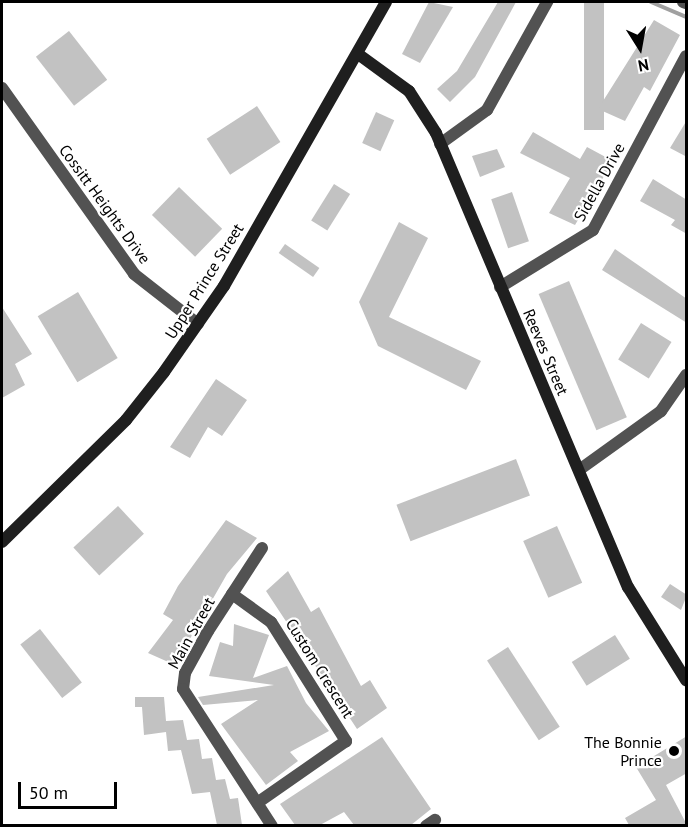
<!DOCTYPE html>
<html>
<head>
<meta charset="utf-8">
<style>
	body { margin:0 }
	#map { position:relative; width:688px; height:827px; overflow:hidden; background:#fff; font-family:"PT Sans",sans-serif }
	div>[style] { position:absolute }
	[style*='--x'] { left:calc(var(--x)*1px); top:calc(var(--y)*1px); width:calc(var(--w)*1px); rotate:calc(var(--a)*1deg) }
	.stream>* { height:4px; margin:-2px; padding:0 2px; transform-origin:2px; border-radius:2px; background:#a0a0a0 }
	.building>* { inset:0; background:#c2c2c2; transform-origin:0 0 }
	.street>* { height:12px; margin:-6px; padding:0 6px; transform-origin:6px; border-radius:6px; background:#525252 }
	.secondary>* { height:12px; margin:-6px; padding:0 6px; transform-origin:6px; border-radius:6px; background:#1f1f1f }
	.dots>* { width:16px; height:16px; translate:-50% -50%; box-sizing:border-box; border:3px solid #fff; border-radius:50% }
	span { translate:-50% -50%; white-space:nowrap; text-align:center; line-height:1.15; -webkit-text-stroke:4.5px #fff; paint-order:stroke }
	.street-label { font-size:16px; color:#000 }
	.poi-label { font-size:16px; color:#000 }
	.right { translate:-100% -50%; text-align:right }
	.frame { position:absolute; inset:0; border:3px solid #000; pointer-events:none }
	.north { position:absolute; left:610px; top:18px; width:60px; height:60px; -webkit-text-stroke:4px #fff; paint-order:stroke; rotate:169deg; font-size:16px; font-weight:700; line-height:24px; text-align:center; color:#000 }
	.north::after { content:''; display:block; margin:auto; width:21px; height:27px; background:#000; clip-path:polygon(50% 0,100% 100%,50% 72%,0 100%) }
	.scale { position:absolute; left:18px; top:782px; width:99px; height:27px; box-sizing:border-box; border:3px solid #000; border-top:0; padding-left:8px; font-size:18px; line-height:21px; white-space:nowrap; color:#000; -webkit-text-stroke:4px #fff; paint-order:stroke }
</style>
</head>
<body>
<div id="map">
	<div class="stream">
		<i style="--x:651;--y:2;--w:38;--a:23"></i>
	</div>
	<div class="building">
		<i style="clip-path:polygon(429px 2px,453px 7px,420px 63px,402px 54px)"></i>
		<i style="clip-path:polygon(498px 2px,516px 2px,475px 77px,450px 102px,437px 89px,457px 71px)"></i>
		<i style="left:584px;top:2px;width:20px;height:128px"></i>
		<i style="clip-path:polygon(654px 20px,680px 35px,650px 91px,644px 87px,625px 121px,598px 109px)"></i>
		<i style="left:69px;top:31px;width:62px;height:42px;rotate:52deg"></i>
		<i style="left:257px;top:106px;width:43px;height:60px;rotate:57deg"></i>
		<i style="left:376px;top:112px;width:20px;height:34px;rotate:24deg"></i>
		<i style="clip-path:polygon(687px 120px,687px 157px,670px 148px)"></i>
		<i style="clip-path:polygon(533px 132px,580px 159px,587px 147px,613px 161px,575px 225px,549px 213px,570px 178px,520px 153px)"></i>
		<i style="clip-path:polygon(497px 149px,505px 167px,480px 177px,472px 156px)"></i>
		<i style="clip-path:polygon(653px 179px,687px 200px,687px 234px,671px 225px,675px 220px,640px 201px)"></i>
		<i style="left:334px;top:184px;width:19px;height:43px;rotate:32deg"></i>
		<i style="left:179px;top:187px;width:60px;height:39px;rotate:44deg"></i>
		<i style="left:512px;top:192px;width:52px;height:22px;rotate:71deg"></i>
		<i style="clip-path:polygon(399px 222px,428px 238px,389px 317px,481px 361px,466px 390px,378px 346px,359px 302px)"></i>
		<i style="left:285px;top:244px;width:42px;height:11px;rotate:35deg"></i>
		<i style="clip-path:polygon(615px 249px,687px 299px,687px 323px,602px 270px)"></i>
		<i style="left:569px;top:281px;width:148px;height:33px;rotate:67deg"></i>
		<i style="left:78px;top:292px;width:77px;height:47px;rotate:59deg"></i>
		<i style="clip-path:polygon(2px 307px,32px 354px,15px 364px,25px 385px,2px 398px)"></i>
		<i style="left:641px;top:323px;width:36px;height:43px;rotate:32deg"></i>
		<i style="clip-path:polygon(216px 379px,247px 400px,222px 436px,208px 427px,190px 458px,170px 447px)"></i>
		<i style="left:516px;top:459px;width:39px;height:128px;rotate:69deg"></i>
		<i style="left:118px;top:506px;width:38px;height:61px;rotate:47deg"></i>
		<i style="clip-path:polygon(226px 520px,257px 538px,227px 574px,175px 665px,148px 653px,173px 620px,163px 614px,178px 586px)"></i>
		<i style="left:557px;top:526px;width:62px;height:37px;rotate:66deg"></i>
		<i style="clip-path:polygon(288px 571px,311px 612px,319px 607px,361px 686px,370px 680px,387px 708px,357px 729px,266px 591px)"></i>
		<i style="clip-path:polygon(670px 584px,687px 595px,681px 610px,661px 597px)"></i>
		<i style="clip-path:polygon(234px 624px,269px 635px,253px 678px,287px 666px,306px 703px,329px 731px,290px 752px,298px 761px,266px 785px,221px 724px,258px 700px,203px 705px,198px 697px,274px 685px,209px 676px,220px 642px,233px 646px)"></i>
		<i style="left:40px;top:629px;width:68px;height:25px;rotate:52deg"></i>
		<i style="left:615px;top:635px;width:28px;height:51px;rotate:58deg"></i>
		<i style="left:508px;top:647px;width:95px;height:25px;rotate:57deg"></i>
		<i style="clip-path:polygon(135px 697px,164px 697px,166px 721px,183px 720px,187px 740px,199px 739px,202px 759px,212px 758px,216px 780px,225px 779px,230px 799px,238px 798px,242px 825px,217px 825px,210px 792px,192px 794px,181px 750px,168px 751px,166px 732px,144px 735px,142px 707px,135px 707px)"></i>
		<i style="clip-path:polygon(687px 736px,687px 773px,666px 785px,687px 825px,629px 825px,625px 818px,656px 800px,636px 767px)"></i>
		<i style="clip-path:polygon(382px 737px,431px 809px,411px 825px,354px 825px,344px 812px,320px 825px,295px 825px,280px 804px)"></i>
	</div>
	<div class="street">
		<i style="--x:683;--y:2;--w:3;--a:18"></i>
		<i style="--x:2;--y:88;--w:228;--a:54.6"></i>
		<i style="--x:134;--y:274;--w:81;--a:38"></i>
		<i style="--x:440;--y:144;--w:58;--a:-35.9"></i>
		<i style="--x:487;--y:110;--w:124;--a:-60.9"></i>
		<i style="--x:500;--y:287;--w:109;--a:-31.5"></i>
		<i style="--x:593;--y:230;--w:197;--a:-61.9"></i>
		<i style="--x:579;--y:470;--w:101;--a:-35.7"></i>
		<i style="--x:661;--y:411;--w:44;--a:-55.2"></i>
		<i style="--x:262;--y:548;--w:99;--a:123"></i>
		<i style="--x:208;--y:631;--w:48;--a:118.7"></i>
		<i style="--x:185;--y:673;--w:16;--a:97"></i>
		<i style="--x:183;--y:689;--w:163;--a:57"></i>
		<i style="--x:232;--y:594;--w:48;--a:35.7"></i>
		<i style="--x:271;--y:622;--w:141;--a:57.8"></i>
		<i style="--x:346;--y:741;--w:108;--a:145.1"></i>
		<i style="--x:426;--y:826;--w:11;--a:-34"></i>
	</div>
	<div class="secondary">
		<i style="--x:358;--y:54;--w:63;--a:36"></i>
		<i style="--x:409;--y:91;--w:50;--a:57.3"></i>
		<i style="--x:436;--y:133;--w:493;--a:67.1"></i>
		<i style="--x:628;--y:587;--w:110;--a:58.1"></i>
		<i style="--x:2;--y:542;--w:174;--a:-44.5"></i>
		<i style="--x:126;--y:420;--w:61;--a:-51.6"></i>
		<i style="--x:164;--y:372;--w:105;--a:-55.1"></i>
		<i style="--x:224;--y:286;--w:327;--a:-60.3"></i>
	</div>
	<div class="dots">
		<i style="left:674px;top:751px;background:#000"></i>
	</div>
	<div class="street-label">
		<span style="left:599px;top:182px;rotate:-61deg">Sidella Drive</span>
		<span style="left:105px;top:204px;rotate:54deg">Cossitt Heights Drive</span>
		<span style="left:204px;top:281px;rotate:-58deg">Upper Prince Street</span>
		<span style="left:546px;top:352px;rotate:67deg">Reeves Street</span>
		<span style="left:191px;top:633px;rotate:-61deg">Main Street</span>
		<span style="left:320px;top:668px;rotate:58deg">Custom Crescent</span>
	</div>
	<div class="poi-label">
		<span class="right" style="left:662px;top:751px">The Bonnie<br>Prince</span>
	</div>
	<div class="frame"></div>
	<div class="north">N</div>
	<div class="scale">50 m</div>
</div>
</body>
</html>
